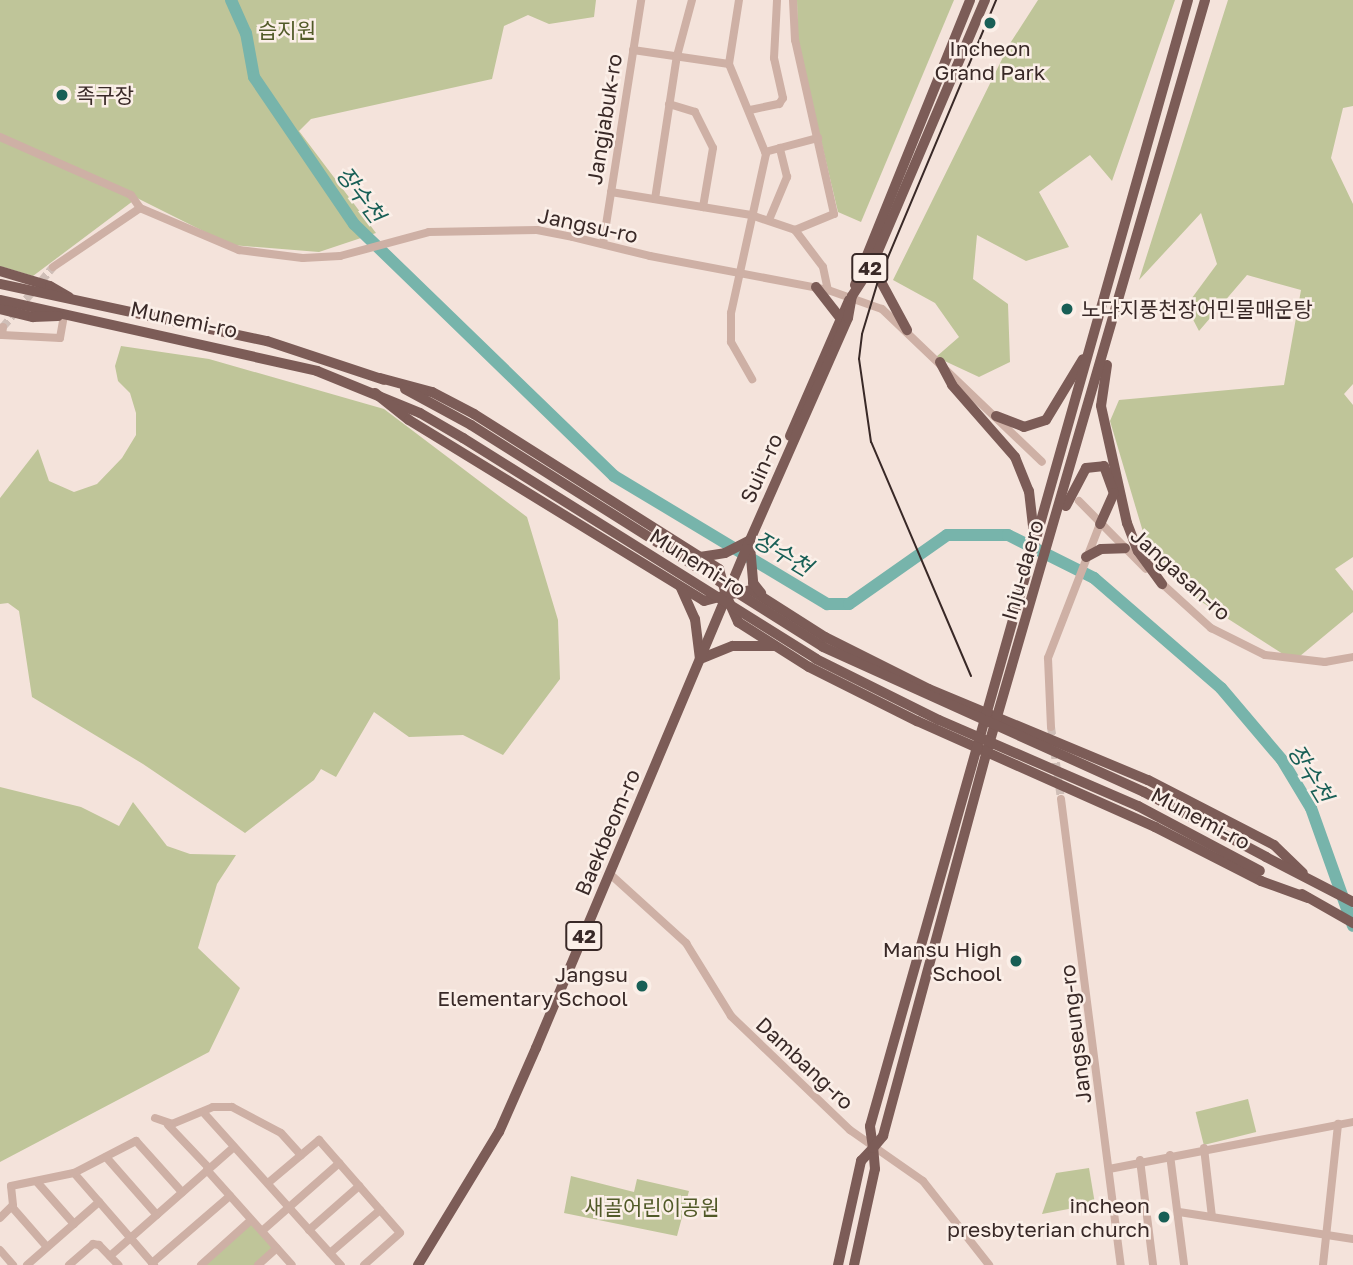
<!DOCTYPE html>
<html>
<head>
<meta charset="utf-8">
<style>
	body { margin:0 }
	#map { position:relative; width:1353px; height:1265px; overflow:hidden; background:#f4e3db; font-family:"Golos Text","Noto Sans KR",sans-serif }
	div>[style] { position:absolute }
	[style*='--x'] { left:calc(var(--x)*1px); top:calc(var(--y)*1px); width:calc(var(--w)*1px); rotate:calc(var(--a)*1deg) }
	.green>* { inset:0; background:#bfc599; transform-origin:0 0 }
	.river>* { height:12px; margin:-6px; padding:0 6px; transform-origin:6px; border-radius:6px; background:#77b4ab }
	.minor-tunnel>* { height:8px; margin-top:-4px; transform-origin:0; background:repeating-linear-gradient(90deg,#cfbeb7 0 8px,transparent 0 12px) }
	.minor>* { height:8px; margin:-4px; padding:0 4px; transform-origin:4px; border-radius:4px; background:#ceb0a5 }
	.major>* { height:10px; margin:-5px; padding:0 5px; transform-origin:5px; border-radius:5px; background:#7c5c57 }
	.tram>* { height:2px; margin:-1px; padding:0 1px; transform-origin:1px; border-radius:1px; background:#392927 }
	.major-bridge>* { height:10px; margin:-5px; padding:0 5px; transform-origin:5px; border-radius:5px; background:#7c5c57 }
	.dots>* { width:19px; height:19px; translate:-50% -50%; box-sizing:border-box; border:4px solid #fbefe8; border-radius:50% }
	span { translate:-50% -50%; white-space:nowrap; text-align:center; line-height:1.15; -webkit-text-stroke:5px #fbefe8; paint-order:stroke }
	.shield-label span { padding:2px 5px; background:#fbefe8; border:2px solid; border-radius:5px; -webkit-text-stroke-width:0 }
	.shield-label { font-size:19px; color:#392927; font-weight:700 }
	.park-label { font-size:21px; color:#515a28 }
	.poi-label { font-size:21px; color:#392927 }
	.left { translate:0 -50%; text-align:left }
	.right { translate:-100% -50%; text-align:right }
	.street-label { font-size:21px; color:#392927 }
	.water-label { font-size:23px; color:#185f56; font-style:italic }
</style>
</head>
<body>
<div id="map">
	<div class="green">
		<i style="clip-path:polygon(0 0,596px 0,594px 17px,549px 24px,528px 15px,504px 26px,492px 79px,311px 119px,299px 131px,376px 233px,319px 252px,231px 245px,137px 198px,33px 276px,0 266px)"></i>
		<i style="clip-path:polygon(797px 0,954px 0,861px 222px,838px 212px,798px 44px)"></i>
		<i style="clip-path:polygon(1038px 0,1175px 0,1112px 181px,1090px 155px,1039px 192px,1069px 247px,1026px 261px,977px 235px,973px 279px,1008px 304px,1010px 362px,979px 377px,936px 357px,959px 337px,935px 303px,893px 280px,1009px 45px)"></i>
		<i style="clip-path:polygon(1228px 0,1353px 0,1353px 106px,1343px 108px,1331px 158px,1353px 204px,1353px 384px,1344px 394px,1353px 405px,1353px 557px,1335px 569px,1353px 591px,1353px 612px,1294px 661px,1194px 597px,1146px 542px,1110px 421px,1119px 400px,1284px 385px,1301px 290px,1247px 275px,1199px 331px,1186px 306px,1217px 264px,1201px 213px,1139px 280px)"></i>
		<i style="clip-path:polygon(121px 346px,209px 359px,384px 409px,527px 517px,558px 620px,560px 679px,503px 755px,463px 735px,409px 737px,374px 712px,336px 777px,321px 769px,314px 780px,245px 833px,143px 764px,32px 697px,19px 611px,8px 603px,0 604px,0 498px,38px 449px,49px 481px,74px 492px,97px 484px,122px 458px,136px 435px,136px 413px,130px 393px,118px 381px,115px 366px)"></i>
		<i style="clip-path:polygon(0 787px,81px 807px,119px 826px,133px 802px,167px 846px,190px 854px,236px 855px,217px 884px,198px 948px,240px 988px,209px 1052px,0 1162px)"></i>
		<i style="left:1248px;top:1099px;width:34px;height:54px;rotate:76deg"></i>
		<i style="clip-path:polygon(1089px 1168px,1095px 1204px,1042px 1214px,1056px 1173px)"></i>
		<i style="clip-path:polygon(571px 1176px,634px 1192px,637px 1179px,689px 1191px,677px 1236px,564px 1213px)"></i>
		<i style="clip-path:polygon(251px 1220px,277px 1248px,258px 1265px,201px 1265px)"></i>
	</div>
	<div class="river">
		<i style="--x:231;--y:0;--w:36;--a:66"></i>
		<i style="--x:246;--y:33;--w:45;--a:79.7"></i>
		<i style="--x:254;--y:77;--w:178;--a:55.8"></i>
		<i style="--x:354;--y:224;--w:362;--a:44.1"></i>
		<i style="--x:614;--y:476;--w:249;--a:31"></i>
		<i style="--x:827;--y:604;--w:22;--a:0"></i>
		<i style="--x:849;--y:604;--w:120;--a:-35.1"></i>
		<i style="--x:947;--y:535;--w:61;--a:0"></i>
		<i style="--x:1008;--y:535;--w:96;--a:26.6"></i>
		<i style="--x:1094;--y:578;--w:168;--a:40.9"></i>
		<i style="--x:1221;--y:688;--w:94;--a:49.7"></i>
		<i style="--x:1282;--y:760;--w:56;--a:58.9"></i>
		<i style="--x:1311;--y:808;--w:125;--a:70.4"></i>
	</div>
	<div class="minor-tunnel">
		<i style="--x:3;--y:327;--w:78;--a:-50.2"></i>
		<i style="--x:1051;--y:727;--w:73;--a:82.1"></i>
	</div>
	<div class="minor">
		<i style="--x:739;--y:0;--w:65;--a:98.9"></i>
		<i style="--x:729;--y:64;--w:97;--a:67.7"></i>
		<i style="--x:766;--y:154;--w:163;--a:102.4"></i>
		<i style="--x:731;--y:313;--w:29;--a:90"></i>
		<i style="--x:731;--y:342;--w:43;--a:60.4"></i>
		<i style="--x:633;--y:50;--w:97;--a:8.3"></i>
		<i style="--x:669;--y:104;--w:27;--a:17"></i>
		<i style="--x:695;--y:112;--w:40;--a:63.4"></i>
		<i style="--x:713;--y:148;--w:60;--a:99.6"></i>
		<i style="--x:750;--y:110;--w:30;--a:-12"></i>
		<i style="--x:779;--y:104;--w:7;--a:-56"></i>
		<i style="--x:783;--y:98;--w:41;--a:-102.7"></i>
		<i style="--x:774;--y:58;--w:58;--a:-87"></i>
		<i style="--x:0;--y:137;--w:143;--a:23.9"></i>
		<i style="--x:131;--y:195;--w:16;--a:55"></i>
		<i style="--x:765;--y:152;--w:55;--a:-14.8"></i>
		<i style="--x:611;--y:192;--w:142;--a:9.3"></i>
		<i style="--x:751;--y:215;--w:46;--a:18.8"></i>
		<i style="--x:795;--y:230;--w:42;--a:-22.3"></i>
		<i style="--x:834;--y:214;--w:178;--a:-102.6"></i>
		<i style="--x:795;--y:40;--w:40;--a:-92.9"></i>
		<i style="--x:655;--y:199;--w:145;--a:-81.3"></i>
		<i style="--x:677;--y:56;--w:58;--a:-75"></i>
		<i style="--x:769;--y:220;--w:47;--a:-67.3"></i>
		<i style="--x:787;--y:177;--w:30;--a:-104"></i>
		<i style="--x:795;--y:230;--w:46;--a:52.9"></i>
		<i style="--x:823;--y:267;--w:24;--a:78"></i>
		<i style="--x:603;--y:244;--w:247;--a:-81.1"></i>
		<i style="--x:53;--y:267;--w:105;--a:-34.1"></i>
		<i style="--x:140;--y:208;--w:108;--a:23"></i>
		<i style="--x:239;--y:250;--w:64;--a:7.1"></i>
		<i style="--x:303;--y:258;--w:37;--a:-3"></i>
		<i style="--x:340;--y:256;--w:92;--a:-15.1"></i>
		<i style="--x:429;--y:232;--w:108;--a:-1.1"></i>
		<i style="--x:537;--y:230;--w:37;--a:11"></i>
		<i style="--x:573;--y:237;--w:79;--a:13.9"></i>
		<i style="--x:650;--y:256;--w:181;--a:10.8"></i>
		<i style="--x:828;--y:290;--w:57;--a:19.4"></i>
		<i style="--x:882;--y:309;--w:221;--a:43.7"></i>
		<i style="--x:3;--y:327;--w:8;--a:97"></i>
		<i style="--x:2;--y:335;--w:58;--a:3"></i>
		<i style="--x:60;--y:338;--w:22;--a:-80"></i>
		<i style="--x:1079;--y:501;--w:95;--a:45.4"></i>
		<i style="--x:1158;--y:580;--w:72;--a:42.2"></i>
		<i style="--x:1211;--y:628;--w:60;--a:26.6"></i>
		<i style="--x:1265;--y:655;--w:60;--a:6.7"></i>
		<i style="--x:1325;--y:662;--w:28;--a:-10"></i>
		<i style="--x:1051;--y:727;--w:69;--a:-92.5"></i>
		<i style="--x:1048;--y:658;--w:144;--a:-68.8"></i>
		<i style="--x:1061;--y:799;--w:470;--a:82.7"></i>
		<i style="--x:610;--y:874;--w:103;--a:42.2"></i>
		<i style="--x:686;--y:943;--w:86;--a:58.3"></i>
		<i style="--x:731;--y:1016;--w:165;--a:43.8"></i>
		<i style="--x:850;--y:1130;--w:89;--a:34.9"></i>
		<i style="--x:923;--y:1181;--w:107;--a:51.8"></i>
		<i style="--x:203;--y:1112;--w:206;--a:48"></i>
		<i style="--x:155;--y:1118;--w:18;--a:19"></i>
		<i style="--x:172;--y:1124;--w:44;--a:-22.5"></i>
		<i style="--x:213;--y:1107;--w:19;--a:0"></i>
		<i style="--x:232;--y:1107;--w:55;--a:28"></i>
		<i style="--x:281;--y:1133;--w:30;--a:48"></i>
		<i style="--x:168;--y:1125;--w:59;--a:46.4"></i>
		<i style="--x:1204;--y:1148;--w:69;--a:83.4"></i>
		<i style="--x:1170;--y:1155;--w:111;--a:82.7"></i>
		<i style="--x:106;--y:1157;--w:77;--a:48.7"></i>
		<i style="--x:1140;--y:1160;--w:106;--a:82.9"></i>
		<i style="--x:1109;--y:1169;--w:248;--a:-10.9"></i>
		<i style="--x:207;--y:1170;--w:127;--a:48.2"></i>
		<i style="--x:74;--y:1173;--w:122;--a:49"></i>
		<i style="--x:37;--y:1182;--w:56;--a:48.6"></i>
		<i style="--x:268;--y:1183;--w:67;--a:-40.1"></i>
		<i style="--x:319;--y:1140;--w:123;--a:48.9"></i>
		<i style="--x:400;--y:1233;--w:48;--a:138.4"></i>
		<i style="--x:12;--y:1207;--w:53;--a:48.8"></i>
		<i style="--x:1179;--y:1212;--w:176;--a:8.8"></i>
		<i style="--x:0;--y:1218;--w:18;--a:-45"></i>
		<i style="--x:13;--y:1205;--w:19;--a:-96"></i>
		<i style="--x:11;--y:1186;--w:64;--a:-11.7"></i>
		<i style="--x:74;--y:1173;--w:70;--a:-27.3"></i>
		<i style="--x:136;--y:1141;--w:69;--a:48"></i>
		<i style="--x:309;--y:1230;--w:67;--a:-41.3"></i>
		<i style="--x:262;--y:1231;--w:103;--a:-41.4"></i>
		<i style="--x:0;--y:1250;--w:20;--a:49"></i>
		<i style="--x:330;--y:1253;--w:66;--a:-40.7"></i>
		<i style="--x:110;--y:1256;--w:165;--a:-41.3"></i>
		<i style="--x:152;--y:1263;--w:103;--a:-40.7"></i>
		<i style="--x:27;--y:1265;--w:96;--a:-41.2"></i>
		<i style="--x:69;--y:1265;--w:32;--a:-41"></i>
		<i style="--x:93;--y:1244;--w:6;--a:9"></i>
		<i style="--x:99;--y:1245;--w:28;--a:46"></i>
		<i style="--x:201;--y:1265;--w:67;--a:-42"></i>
		<i style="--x:258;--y:1265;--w:25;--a:-42"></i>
		<i style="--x:1323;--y:1265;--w:142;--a:-83.9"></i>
	</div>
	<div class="major">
		<i style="--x:872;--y:265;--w:74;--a:61.7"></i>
		<i style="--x:0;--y:271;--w:52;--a:16.7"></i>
		<i style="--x:50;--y:286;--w:22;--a:30"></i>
		<i style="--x:0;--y:284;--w:273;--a:12.1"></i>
		<i style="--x:267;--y:341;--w:123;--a:18.4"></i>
		<i style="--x:855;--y:285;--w:307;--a:-68"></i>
		<i style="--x:816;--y:287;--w:37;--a:52"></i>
		<i style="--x:0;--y:300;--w:325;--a:12.6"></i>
		<i style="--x:317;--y:371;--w:111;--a:22.2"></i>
		<i style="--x:420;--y:413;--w:50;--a:30.2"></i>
		<i style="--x:0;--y:309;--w:34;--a:14"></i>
		<i style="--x:33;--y:317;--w:25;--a:-2"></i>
		<i style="--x:940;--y:362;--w:26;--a:62"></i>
		<i style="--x:952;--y:385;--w:96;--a:48.8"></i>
		<i style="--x:1015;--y:457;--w:37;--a:68"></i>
		<i style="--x:1029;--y:491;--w:44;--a:83.5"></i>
		<i style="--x:1107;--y:365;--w:41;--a:98.3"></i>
		<i style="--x:1101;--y:406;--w:120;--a:77.5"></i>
		<i style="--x:1127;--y:523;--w:30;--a:69"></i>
		<i style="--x:1138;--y:551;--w:41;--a:54"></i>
		<i style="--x:380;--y:378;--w:54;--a:15.1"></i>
		<i style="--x:432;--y:392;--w:47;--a:27.6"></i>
		<i style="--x:474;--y:414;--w:290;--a:32.3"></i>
		<i style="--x:719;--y:569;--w:27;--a:75"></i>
		<i style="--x:726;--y:595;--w:25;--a:-11"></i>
		<i style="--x:751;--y:590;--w:88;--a:32.4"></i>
		<i style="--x:825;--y:637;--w:116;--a:26.6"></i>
		<i style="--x:929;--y:689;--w:237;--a:22.6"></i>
		<i style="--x:1148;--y:780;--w:142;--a:27.3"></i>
		<i style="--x:1274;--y:845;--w:40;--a:44"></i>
		<i style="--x:405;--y:389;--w:75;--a:28.6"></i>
		<i style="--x:375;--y:393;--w:43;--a:38.5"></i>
		<i style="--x:409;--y:420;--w:346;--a:31.5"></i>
		<i style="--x:704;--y:601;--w:23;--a:-15"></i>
		<i style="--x:726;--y:595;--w:30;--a:66"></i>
		<i style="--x:738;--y:622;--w:84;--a:32.4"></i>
		<i style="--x:809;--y:667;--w:121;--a:26.6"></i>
		<i style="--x:917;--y:721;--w:261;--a:24"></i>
		<i style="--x:1155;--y:827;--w:119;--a:27"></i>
		<i style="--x:1261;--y:881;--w:50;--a:19.9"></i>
		<i style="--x:996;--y:416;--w:30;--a:21"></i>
		<i style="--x:1024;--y:427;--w:23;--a:-18"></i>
		<i style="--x:1046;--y:420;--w:71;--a:-58.8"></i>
		<i style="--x:790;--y:436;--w:148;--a:-66.5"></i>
		<i style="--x:1066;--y:506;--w:43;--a:-62.2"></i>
		<i style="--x:1086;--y:468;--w:18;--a:-6"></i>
		<i style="--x:1104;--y:466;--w:29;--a:70"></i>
		<i style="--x:1114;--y:493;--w:34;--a:114"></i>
		<i style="--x:750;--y:546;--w:37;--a:85"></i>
		<i style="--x:753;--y:583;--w:13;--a:51"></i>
		<i style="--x:700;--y:557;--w:25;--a:-9"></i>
		<i style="--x:725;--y:553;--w:28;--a:-27"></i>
		<i style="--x:1086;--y:557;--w:17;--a:-28"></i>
		<i style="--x:1101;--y:549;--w:24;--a:-2"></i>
		<i style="--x:681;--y:588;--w:34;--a:66"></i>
		<i style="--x:695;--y:619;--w:40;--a:82.9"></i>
		<i style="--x:700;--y:659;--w:35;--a:-22"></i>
		<i style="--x:733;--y:646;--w:41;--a:0"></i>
		<i style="--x:1266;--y:857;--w:98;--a:27.3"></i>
		<i style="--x:1302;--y:894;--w:59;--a:29.6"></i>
		<i style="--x:418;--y:1265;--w:156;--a:-58.7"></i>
		<i style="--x:499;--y:1132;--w:92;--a:-66.2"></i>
		<i style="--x:536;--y:1048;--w:551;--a:-67.16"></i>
		<i style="--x:750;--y:540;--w:243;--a:-66.2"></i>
		<i style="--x:848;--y:318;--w:22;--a:-80"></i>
		<i style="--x:852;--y:296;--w:37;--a:-57"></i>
		<i style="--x:872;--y:265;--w:288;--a:-66.9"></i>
		<i style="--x:838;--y:1265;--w:107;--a:-77.5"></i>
		<i style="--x:861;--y:1161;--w:18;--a:-47"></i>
		<i style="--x:873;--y:1148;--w:22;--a:-98"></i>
		<i style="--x:870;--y:1126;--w:1170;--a:-74.23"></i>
		<i style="--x:854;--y:1265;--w:98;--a:-77.7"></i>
		<i style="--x:875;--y:1169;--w:21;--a:-95"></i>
		<i style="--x:873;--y:1148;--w:16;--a:-50"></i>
		<i style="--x:883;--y:1136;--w:399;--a:-74.9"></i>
		<i style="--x:987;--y:751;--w:782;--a:-73.81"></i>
	</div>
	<div class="tram">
		<i style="--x:971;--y:676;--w:254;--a:-113.1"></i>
		<i style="--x:871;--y:442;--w:84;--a:-98.2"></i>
		<i style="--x:859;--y:359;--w:25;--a:-83"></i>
		<i style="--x:862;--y:334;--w:55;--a:-73.2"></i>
		<i style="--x:878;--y:281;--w:305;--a:-67.2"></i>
	</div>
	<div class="major-bridge">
		<i style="--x:471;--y:425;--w:416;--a:32.2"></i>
		<i style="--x:823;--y:647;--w:352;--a:24.3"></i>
		<i style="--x:1144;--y:792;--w:138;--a:28"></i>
		<i style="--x:463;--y:438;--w:416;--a:32"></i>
		<i style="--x:816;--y:659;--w:137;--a:26.4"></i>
		<i style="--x:939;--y:720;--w:217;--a:23.4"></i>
		<i style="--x:1138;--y:806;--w:138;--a:28"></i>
	</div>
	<div class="dots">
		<i style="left:990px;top:23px;background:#185f56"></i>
		<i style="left:62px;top:95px;background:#185f56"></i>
		<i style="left:1067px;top:309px;background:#185f56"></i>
		<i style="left:1016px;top:961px;background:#185f56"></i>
		<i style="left:642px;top:986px;background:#185f56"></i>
		<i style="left:1164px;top:1217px;background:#185f56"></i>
	</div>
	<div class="shield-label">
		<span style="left:870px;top:268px">42</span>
		<span style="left:584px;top:936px">42</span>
	</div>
	<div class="park-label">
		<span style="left:287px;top:30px">습지원</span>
		<span style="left:652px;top:1207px">새골어린이공원</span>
	</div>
	<div class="poi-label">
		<span style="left:990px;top:60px">Incheon<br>Grand Park</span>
		<span class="left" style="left:76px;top:95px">족구장</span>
		<span class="left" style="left:1081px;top:309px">노다지풍천장어민물매운탕</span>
		<span class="right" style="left:1002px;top:961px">Mansu High<br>School</span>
		<span class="right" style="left:628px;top:986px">Jangsu<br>Elementary School</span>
		<span class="right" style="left:1150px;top:1217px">incheon<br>presbyterian church</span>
	</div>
	<div class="street-label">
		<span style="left:604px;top:119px;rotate:-81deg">Jangjabuk-ro</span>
		<span style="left:588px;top:225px;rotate:12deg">Jangsu-ro</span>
		<span style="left:184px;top:319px;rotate:12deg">Munemi-ro</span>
		<span style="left:761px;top:468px;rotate:-66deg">Suin-ro</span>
		<span style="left:698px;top:562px;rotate:32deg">Munemi-ro</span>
		<span style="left:1022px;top:570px;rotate:-74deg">Inju-daero</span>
		<span style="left:1181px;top:574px;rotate:42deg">Jangasan-ro</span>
		<span style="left:1201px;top:818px;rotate:28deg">Munemi-ro</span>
		<span style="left:607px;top:832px;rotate:-67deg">Baekbeom-ro</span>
		<span style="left:1075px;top:1034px;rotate:-97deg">Jangseung-ro</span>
		<span style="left:805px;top:1063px;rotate:43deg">Dambang-ro</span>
	</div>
	<div class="water-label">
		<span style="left:361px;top:194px;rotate:53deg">장수천</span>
		<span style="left:783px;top:553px;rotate:31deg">장수천</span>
		<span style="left:1311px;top:773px;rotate:59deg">장수천</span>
	</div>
</div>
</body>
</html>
